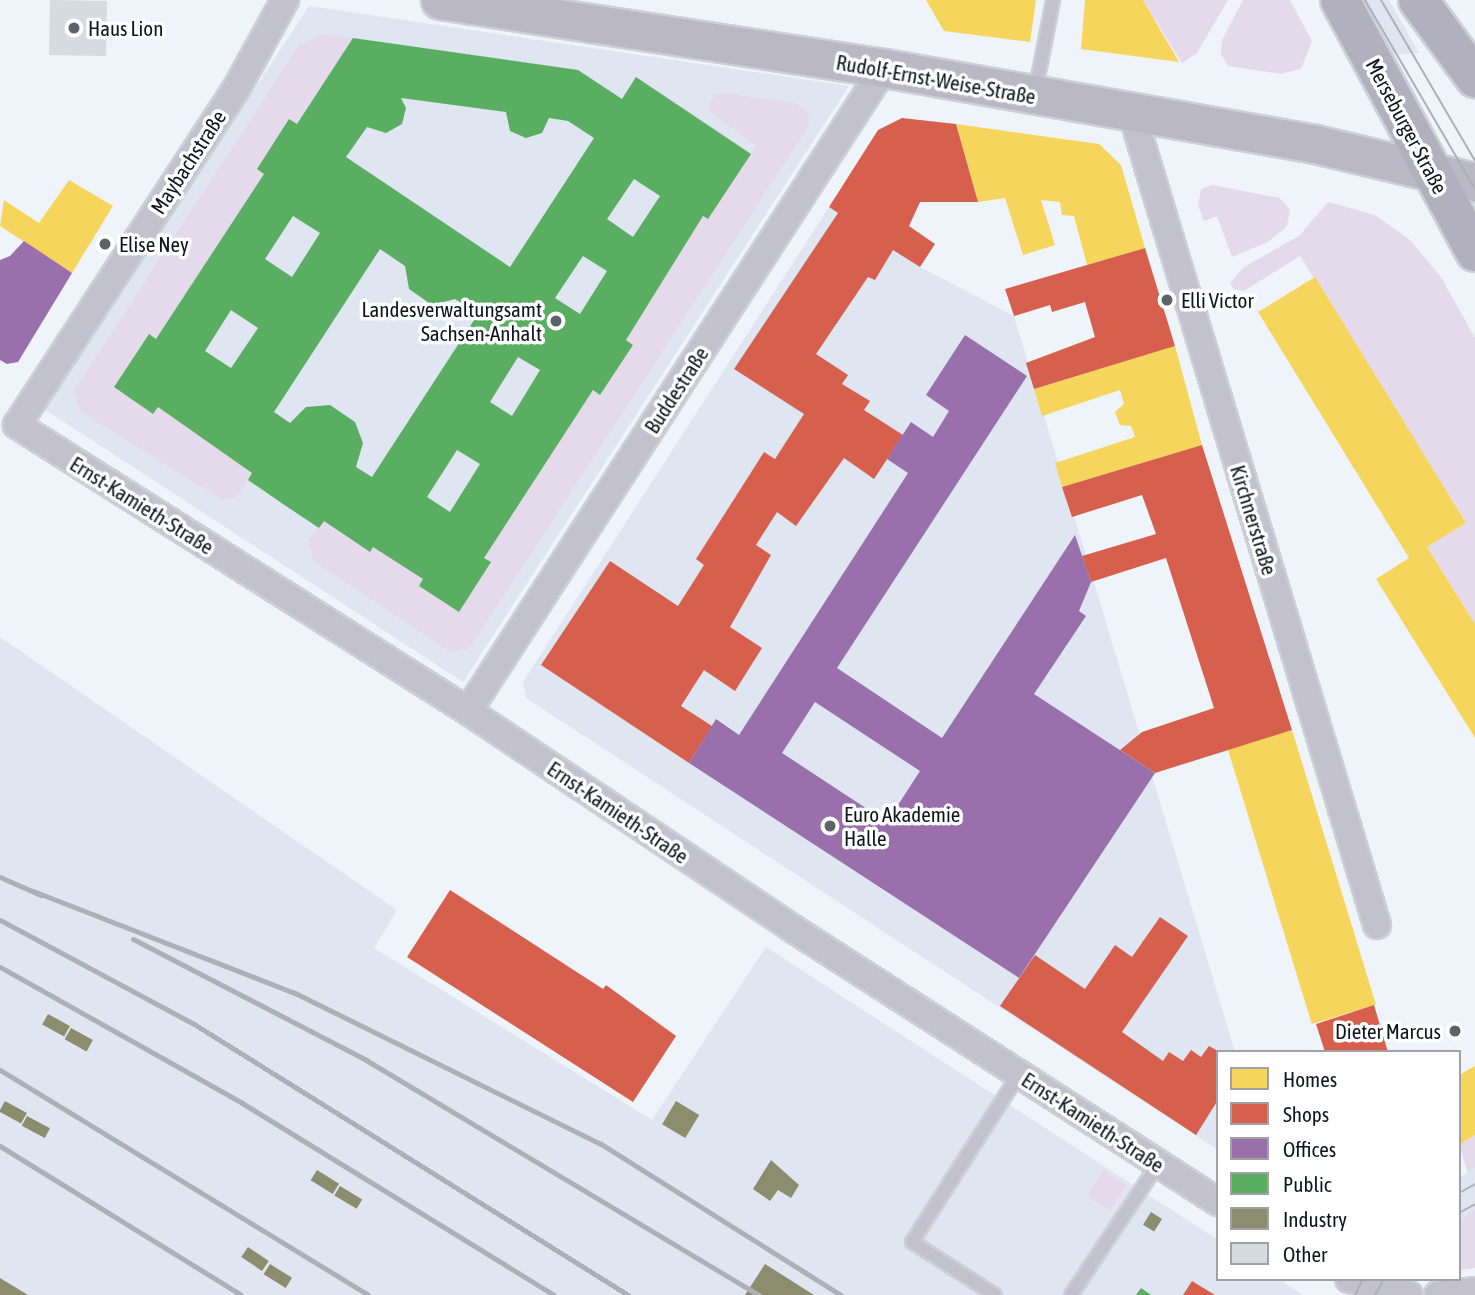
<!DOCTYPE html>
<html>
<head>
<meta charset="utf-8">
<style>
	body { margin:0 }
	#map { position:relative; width:1475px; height:1295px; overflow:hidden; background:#eff3fa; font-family:"Asap Condensed",sans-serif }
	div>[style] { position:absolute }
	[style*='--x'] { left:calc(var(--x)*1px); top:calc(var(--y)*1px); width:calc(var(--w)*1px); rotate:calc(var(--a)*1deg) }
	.built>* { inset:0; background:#dfe6f2 }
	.green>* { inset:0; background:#e5daeb; transform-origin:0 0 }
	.homes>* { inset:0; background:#f6d55c; transform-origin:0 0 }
	.shops>* { inset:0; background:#d6604d }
	.offices>* { inset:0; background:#9970ab }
	.public>* { inset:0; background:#5aae61 }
	.industry>* { inset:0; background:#8c8c6e; transform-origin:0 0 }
	.building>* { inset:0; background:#d5dbe1; transform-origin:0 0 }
	.roads { filter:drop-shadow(2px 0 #ccd0d5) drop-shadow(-2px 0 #ccd0d5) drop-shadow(0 2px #ccd0d5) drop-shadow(0 -2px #ccd0d5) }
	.lane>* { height:12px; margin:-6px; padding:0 6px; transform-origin:6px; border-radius:6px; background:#c2c1cd }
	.street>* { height:26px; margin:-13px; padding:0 13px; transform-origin:13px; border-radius:13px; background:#c2c1cd }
	.secondary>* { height:37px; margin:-18.5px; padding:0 18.5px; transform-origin:18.5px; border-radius:18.5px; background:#b9b8c4 }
	.primary>* { height:38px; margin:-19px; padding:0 19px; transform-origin:19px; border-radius:19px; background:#b2b0be }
	.tram>* { height:2px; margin:-1px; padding:0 1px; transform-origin:1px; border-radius:1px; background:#aeb0b7 }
	.rail>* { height:5px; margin:-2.5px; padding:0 2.5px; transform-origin:2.5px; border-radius:2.5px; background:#aeb0b7 }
	.dots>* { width:19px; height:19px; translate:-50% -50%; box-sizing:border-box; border:4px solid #fff; border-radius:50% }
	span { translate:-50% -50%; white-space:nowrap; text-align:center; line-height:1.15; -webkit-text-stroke:7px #fff; paint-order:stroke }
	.poi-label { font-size:21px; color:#10141b }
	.left { translate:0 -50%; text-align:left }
	.right { translate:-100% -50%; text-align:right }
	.street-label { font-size:21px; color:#10141b }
	.legend { position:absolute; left:1216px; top:1050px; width:245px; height:231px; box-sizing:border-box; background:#fff; border:2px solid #9fa1a4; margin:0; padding:9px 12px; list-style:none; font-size:21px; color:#10141b }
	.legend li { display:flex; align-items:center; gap:14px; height:35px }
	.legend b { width:35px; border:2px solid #9fa1a4 }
</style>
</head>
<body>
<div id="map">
	<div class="built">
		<i style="clip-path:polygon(1359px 0,1389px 0,1419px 53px,1390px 55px)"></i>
		<i style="clip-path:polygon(309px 6px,849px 86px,463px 682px,44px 409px)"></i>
		<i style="clip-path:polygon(829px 207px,920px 267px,1014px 316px,1235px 1052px,1218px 1052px,1218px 1150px,526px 698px,523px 682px)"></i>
		<i style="clip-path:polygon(0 637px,397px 910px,374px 948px,652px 1120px,766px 947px,1218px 1240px,1218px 1279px,1279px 1279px,1303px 1295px,0 1295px)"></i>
		<i style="clip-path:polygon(1475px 1168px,1475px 1209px,1459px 1219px,1459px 1178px)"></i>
	</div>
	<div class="green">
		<i style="clip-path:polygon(1143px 0,1228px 0,1197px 53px,1182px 63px)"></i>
		<i style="clip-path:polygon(1243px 0,1290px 0,1312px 41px,1301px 69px,1281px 74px,1228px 66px,1221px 54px,1222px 40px)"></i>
		<i style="clip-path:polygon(323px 34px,353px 38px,297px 124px,289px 119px,264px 174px,156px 339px,148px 334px,114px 387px,153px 414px,158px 407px,252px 473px,238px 496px,222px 500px,80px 411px,74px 390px,299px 45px)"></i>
		<i style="clip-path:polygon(723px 93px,795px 103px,808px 112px,809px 126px,470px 648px,450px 652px,313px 561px,309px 539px,324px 521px,369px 552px,373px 547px,490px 562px,484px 558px,593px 390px,600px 395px,633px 345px,626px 340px,703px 216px,708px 219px,756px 146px,708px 110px,714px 95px)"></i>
		<i style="clip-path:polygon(1212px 185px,1280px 198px,1290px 210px,1287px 226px,1268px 242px,1232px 257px,1217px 216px,1204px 221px,1198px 205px,1201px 189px)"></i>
		<i style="clip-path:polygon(1328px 202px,1375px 215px,1410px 240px,1441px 277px,1475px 338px,1475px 624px,1427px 547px,1466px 523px,1300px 256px,1244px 291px,1234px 289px,1230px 283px,1244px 267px,1299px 236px)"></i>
		<i style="clip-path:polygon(1475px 1135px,1475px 1168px,1468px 1173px,1459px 1145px)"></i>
		<i style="left:1104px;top:1170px;width:27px;height:31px;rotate:33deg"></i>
		<i style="clip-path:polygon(1475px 1209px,1475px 1268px,1459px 1270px,1459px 1219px)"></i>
	</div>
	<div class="homes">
		<i style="clip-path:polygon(926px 0,1036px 0,1030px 42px,944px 31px)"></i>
		<i style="clip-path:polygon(1085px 0,1143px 0,1179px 62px,1081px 49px)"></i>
		<i style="clip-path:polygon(956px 124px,1099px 144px,1121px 165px,1145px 248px,1087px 265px,1074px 216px,1062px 215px,1060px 202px,1041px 200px,1055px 245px,1023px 255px,1005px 198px,978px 202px)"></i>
		<i style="clip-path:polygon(69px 180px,113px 206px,72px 273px,0 226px,4px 200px,39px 223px)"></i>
		<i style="clip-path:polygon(1315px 277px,1466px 523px,1427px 547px,1475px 624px,1475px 738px,1376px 579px,1409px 558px,1258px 312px)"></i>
		<i style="clip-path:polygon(1175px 346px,1202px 445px,1062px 487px,1055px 463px,1135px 437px,1131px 426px,1120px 425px,1115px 412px,1124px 404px,1120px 390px,1042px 416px,1034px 389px)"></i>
		<i style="left:1292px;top:730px;width:287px;height:67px;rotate:73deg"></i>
		<i style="clip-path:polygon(1475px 1066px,1475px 1135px,1459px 1145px,1459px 1075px)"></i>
	</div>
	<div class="shops">
		<i style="clip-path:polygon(902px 118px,956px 124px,978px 202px,920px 202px,909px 226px,935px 244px,920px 267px,893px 250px,875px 280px,868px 277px,816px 354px,848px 375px,842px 384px,870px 401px,864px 410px,903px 435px,874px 479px,844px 458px,796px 526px,777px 512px,756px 545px,771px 555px,730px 627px,762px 648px,735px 691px,704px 670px,681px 706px,712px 726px,689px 763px,541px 665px,610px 561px,678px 606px,704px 565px,696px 559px,764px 452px,775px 459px,804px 414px,734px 369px,838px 213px,829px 207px,878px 130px)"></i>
		<i style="clip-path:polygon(1145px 248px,1175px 346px,1034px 389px,1026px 363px,1095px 337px,1085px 302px,1052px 312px,1050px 305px,1014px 316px,1005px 289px)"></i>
		<i style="clip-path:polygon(1202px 445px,1292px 730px,1155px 773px,1120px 750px,1142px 732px,1214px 708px,1166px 558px,1091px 582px,1082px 556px,1156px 534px,1142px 495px,1072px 517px,1062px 487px)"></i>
		<i style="clip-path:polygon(450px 890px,603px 989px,606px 985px,676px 1036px,633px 1102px,407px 957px)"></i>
		<i style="clip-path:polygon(1160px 917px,1188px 936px,1122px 1032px,1163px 1061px,1169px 1052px,1183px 1061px,1191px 1050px,1201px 1057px,1209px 1046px,1218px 1051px,1218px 1100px,1196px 1135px,1000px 1006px,1035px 955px,1085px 989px,1115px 945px,1132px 957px)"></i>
		<i style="clip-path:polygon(1374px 1005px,1388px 1052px,1325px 1052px,1316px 1024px)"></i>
		<i style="clip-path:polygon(1192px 1281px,1210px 1292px,1215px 1295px,1183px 1295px)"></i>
	</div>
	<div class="offices">
		<i style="clip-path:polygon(24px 241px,72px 273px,18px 362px,7px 364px,0 360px,0 260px,10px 256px)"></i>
		<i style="clip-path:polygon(evenodd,965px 335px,1027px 376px,837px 668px,942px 738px,1075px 535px,1091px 582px,1079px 611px,1086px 616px,1034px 694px,1155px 773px,1019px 978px,689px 763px,716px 719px,739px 735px,908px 473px,887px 459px,911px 422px,933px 437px,949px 411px,926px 395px,965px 335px,815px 702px,920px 771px,887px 822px,782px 753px,815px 702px)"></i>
	</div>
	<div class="public">
		<i style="clip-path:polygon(evenodd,353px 38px,578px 70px,622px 99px,636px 77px,751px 154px,708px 219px,703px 216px,626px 340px,633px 345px,600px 395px,593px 390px,484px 558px,491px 562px,459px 612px,419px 586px,423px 579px,373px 547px,370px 552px,324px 521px,319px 528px,283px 504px,248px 480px,252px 473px,158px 407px,153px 414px,114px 387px,149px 334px,156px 339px,264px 174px,257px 169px,289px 119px,297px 124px,353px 38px,401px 98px,506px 112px,510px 131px,526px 138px,542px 133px,549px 118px,568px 121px,594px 138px,510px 267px,346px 157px,367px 127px,386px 133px,402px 124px,406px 108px,401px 98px,353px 38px,634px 179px,660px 196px,633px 237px,607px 219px,634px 179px,353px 38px,293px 216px,320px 233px,292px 277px,265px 259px,293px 216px,353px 38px,380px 249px,405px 266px,409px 289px,432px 305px,455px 299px,478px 314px,372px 477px,356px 467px,363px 443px,355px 422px,330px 405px,306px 407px,290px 423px,274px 412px,380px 249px,353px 38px,583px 256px,607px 271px,580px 314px,555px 298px,583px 256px,353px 38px,231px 310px,258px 328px,231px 368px,205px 351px,231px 310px,353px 38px,518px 357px,540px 370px,512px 416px,490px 402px,518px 357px,353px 38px,457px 450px,480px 464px,450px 512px,427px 497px,457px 450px)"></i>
		<i style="clip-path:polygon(1141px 1288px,1151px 1295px,1136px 1295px)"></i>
	</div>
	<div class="industry">
		<i style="left:48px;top:1014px;width:25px;height:12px;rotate:29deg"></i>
		<i style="left:71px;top:1028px;width:25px;height:13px;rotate:29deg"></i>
		<i style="left:5px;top:1101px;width:25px;height:12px;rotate:29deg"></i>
		<i style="left:676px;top:1101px;width:27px;height:27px;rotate:31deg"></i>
		<i style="left:27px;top:1116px;width:26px;height:11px;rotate:28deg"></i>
		<i style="clip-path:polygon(771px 1160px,799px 1185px,791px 1198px,778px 1190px,770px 1201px,753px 1189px)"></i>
		<i style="left:317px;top:1170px;width:26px;height:12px;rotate:32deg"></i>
		<i style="left:340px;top:1186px;width:26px;height:11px;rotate:31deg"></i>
		<i style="left:1151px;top:1212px;width:13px;height:15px;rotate:32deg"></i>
		<i style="left:248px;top:1247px;width:25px;height:12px;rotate:34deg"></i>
		<i style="left:270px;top:1264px;width:26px;height:12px;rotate:32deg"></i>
		<i style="clip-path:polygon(765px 1264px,814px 1295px,745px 1295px)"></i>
		<i style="clip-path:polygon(0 1278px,28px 1295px,0 1295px)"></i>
	</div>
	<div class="building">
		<i style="left:50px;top:0;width:57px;height:55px;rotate:1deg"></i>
	</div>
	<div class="roads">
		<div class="lane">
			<i style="--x:1035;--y:93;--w:95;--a:-79"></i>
			<i style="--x:995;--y:1295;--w:98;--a:-147.4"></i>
			<i style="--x:912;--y:1242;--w:199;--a:-57.5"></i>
			<i style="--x:1071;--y:1295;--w:157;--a:-56.4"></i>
		</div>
		<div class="street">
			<i style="--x:285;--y:0;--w:102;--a:118.8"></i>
			<i style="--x:236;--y:89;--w:401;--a:123.1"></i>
			<i style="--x:17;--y:425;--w:534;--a:32.38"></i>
			<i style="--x:468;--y:711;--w:394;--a:33.8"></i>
			<i style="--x:795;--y:930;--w:503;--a:32.74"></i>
			<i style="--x:1132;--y:113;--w:848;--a:73.21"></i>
			<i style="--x:468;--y:711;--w:766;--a:-57.1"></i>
			<i style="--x:1349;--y:1279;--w:62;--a:14.9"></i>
			<i style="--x:1438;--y:1295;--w:37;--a:-6"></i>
		</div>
		<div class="secondary">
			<i style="--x:440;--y:0;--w:449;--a:8.7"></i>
			<i style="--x:884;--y:68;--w:434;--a:10"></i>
			<i style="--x:1311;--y:143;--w:169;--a:13.4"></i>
		</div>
		<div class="primary">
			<i style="--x:1340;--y:0;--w:286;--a:61.8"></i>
			<i style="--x:1418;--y:0;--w:97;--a:53.8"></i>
		</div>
	</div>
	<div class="tram">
		<i style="--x:1365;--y:0;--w:219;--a:59.8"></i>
		<i style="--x:1381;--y:0;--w:186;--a:59.7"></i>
		<i style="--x:1459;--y:1193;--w:18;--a:-29"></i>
		<i style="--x:1459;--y:1213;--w:18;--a:-29"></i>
		<i style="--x:1355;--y:1295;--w:18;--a:-63"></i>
		<i style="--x:1375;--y:1295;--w:18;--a:-61"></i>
	</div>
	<div class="rail">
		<i style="--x:0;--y:877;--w:45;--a:23.7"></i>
		<i style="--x:33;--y:891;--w:281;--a:21.3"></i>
		<i style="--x:295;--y:993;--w:341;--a:26.3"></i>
		<i style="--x:601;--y:1144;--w:284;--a:32.2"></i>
		<i style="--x:0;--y:920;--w:220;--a:28.2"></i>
		<i style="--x:194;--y:1024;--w:512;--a:31.98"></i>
		<i style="--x:133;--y:939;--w:263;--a:27.4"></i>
		<i style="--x:366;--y:1060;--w:458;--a:30.9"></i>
		<i style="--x:0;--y:967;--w:278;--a:29.3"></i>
		<i style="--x:242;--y:1103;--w:366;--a:31.6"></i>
		<i style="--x:0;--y:1070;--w:431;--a:31.4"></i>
		<i style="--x:0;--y:1146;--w:283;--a:31.7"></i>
	</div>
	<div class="dots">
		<i style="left:74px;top:28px;background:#5e6269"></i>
		<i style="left:105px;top:244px;background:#5e6269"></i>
		<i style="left:1167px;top:300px;background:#5e6269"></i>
		<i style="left:556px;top:321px;background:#5e6269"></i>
		<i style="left:830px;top:826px;background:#5e6269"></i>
		<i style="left:1455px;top:1031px;background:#5e6269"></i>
	</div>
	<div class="poi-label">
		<span class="left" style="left:88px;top:28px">Haus Lion</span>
		<span class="left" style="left:119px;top:244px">Elise Ney</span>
		<span class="left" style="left:1181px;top:300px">Elli Victor</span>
		<span class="right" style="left:542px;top:321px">Landesverwaltungsamt<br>Sachsen-Anhalt</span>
		<span class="left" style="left:844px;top:826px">Euro Akademie<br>Halle</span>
		<span class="right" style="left:1441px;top:1031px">Dieter Marcus</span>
	</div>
	<div class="street-label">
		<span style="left:936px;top:79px;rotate:10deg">Rudolf-Ernst-Weise-Straße</span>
		<span style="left:1407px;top:126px;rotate:62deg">Merseburger Straße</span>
		<span style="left:188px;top:162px;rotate:-57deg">Maybachstraße</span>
		<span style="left:676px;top:390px;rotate:-57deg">Buddestraße</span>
		<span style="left:142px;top:505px;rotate:32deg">Ernst-Kamieth-Straße</span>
		<span style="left:1254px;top:520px;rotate:73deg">Kirchnerstraße</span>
		<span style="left:618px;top:812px;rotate:34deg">Ernst-Kamieth-Straße</span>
		<span style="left:1093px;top:1122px;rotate:33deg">Ernst-Kamieth-Straße</span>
	</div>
	<ul class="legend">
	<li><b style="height:19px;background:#f6d55c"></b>Homes</li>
	<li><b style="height:19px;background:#d6604d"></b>Shops</li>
	<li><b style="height:19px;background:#9970ab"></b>Offices</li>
	<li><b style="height:19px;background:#5aae61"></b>Public</li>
	<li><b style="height:19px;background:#8c8c6e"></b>Industry</li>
	<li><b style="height:19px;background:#d5dbe1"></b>Other</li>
	</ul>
</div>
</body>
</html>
